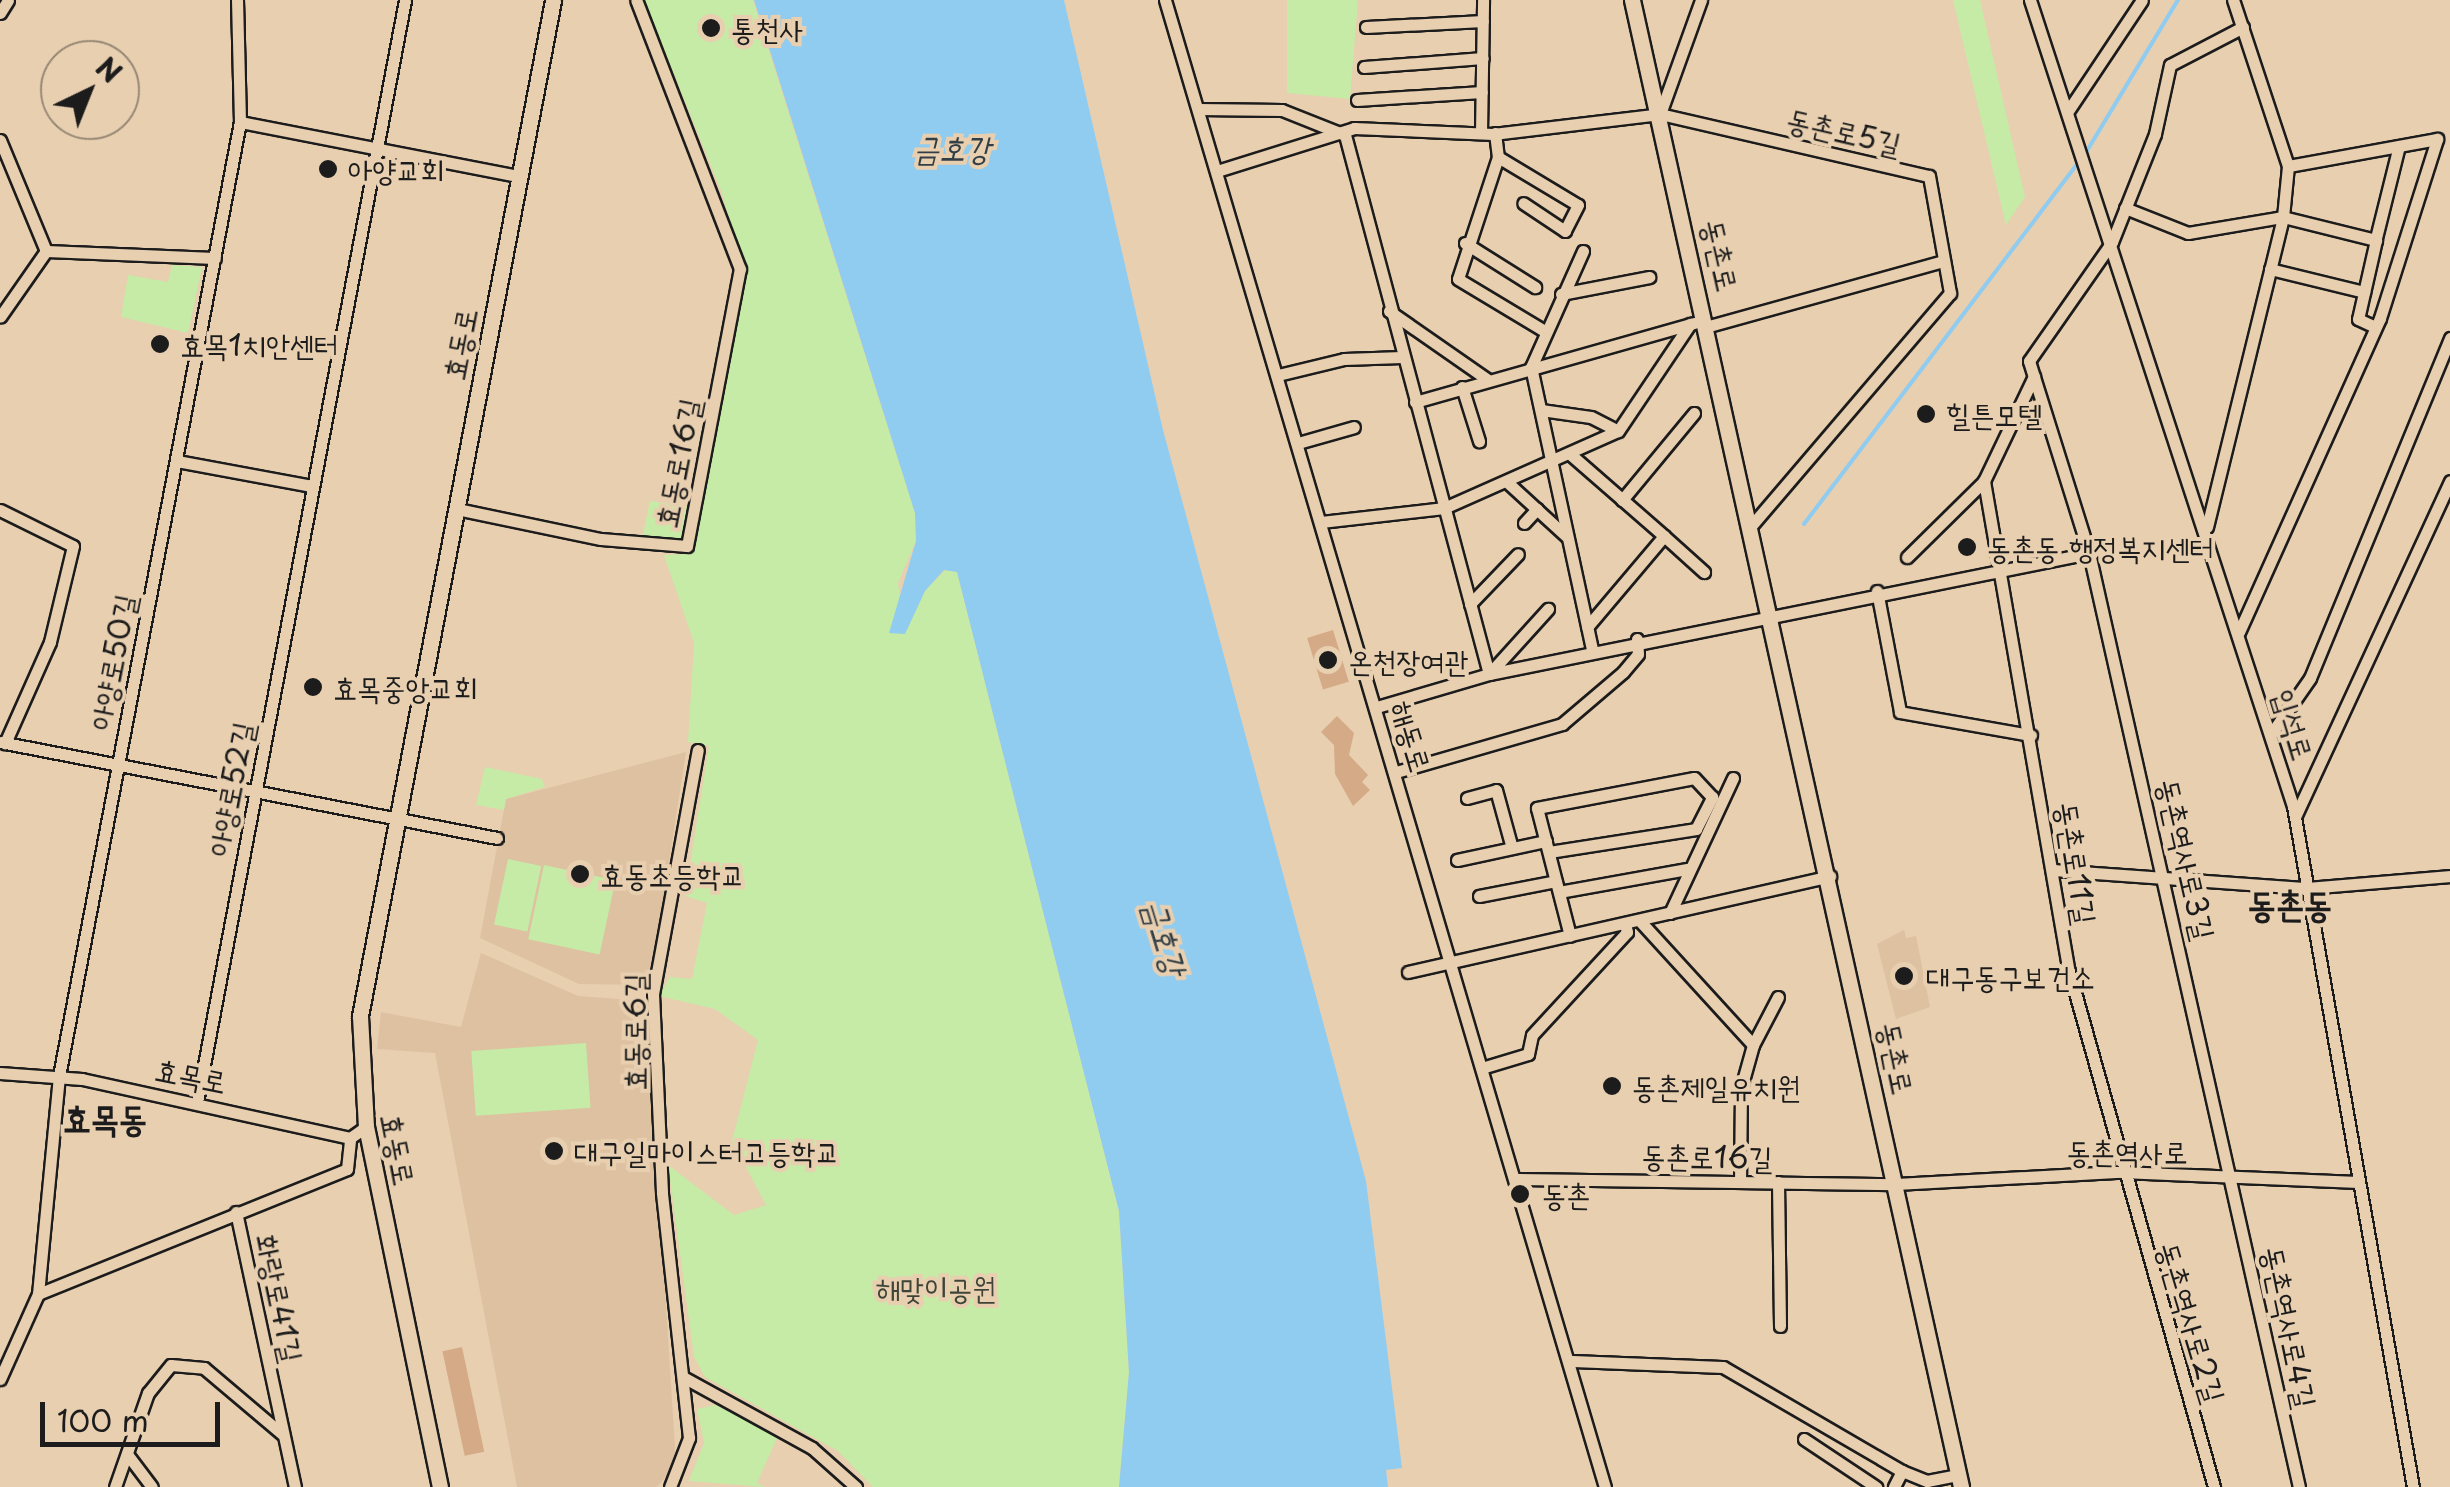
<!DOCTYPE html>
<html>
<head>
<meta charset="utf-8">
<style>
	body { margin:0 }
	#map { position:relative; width:2450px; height:1487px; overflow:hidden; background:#e8cfb0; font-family:"Playpen Sans","Poor Story",sans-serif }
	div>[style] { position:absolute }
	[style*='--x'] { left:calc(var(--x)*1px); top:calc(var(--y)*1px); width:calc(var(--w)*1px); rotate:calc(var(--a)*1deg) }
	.built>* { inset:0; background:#dec1a1 }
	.green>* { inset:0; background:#c5eba6; transform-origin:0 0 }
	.water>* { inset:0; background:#90cbf0 }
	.stream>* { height:4px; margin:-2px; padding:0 2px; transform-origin:2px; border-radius:2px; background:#90cbf0 }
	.building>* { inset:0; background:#d5aa87; transform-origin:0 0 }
	.roads { filter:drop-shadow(2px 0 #1c1c1c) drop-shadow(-2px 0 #1c1c1c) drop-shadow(0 2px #1c1c1c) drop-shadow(0 -2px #1c1c1c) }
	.minor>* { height:11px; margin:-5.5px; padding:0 5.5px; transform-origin:5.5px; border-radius:5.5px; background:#e8cfb0 }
	.major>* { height:15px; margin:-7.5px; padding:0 7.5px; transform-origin:7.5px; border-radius:7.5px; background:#e8cfb0 }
	.dots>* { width:28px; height:28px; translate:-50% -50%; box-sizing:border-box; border:5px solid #e8cfb0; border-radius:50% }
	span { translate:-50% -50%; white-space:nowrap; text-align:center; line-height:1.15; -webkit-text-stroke:8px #e8cfb0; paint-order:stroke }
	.poi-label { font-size:30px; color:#1c1c1c }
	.left { translate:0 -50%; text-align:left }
	.street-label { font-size:30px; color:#1c1c1c }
	.park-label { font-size:30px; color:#3e4538 }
	.water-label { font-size:32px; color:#333f46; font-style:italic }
	.quarter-label { font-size:35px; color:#1c1c1c; font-weight:700 }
	.north { position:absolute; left:40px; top:40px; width:100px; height:100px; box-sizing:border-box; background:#e8cfb0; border:2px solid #968775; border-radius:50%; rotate:43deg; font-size:28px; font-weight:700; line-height:40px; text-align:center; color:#1c1c1c }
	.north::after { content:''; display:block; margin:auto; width:35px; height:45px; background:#1c1c1c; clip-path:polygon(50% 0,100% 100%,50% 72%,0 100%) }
	.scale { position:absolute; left:40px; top:1402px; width:180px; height:45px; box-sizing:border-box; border:5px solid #1c1c1c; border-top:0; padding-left:12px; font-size:30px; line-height:35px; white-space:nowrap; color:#1c1c1c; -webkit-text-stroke:8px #e8cfb0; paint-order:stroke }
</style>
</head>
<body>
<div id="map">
	<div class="built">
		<i style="clip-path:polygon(686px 752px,650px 985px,579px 984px,480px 938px,506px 799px)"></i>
		<i style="clip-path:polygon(1904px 930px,1906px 938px,1916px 936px,1930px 1007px,1896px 1019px,1877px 944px)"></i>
		<i style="clip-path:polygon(481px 953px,578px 996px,647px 1001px,676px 1464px,657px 1487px,517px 1487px,435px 1053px,377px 1049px,381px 1012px,461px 1027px)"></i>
	</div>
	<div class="green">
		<i style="clip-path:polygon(644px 0,753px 0,915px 513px,916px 541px,898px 583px,905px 633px,925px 591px,945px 570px,957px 572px,1119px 1211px,1129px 1372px,1119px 1487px,873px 1487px,838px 1451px,705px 1377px,694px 1357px,668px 1165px,734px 1215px,766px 1205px,732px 1141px,758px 1040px,715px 1009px,659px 996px,670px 977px,692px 979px,707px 903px,685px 896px,709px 746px,688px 742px,694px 643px,664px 555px,688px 554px,745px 277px,722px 193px)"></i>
		<i style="clip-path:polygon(1287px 0,1358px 0,1350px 99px,1287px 93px)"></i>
		<i style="clip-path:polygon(1953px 0,1980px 0,2025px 197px,2006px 225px)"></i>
		<i style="clip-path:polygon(172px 265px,202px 267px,188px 333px,121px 317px,128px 275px,168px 282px)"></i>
		<i style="clip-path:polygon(650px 501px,689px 507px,683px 539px,642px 539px)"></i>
		<i style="clip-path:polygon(485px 767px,542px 779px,545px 787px,506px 799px,504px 810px,476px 805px)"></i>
		<i style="left:508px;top:859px;width:34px;height:67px;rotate:12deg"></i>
		<i style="left:544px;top:865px;width:73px;height:76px;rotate:12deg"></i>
		<i style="left:586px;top:1043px;width:65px;height:115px;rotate:86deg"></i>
		<i style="clip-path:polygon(716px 1405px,778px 1436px,757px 1483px,765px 1487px,689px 1481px,704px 1443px,697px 1409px)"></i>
	</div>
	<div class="water">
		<i style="clip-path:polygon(754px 0,1064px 0,1163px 430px,1366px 1181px,1402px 1468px,1386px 1470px,1388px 1487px,1119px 1487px,1129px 1372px,1119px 1211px,957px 572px,944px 570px,925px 591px,905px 634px,889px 633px,916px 541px,915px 513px)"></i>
	</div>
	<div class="stream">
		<i style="--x:2085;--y:154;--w:180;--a:-58.9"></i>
		<i style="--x:1804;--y:524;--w:455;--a:-52.8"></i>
	</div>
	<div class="building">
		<i style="left:1333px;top:630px;width:54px;height:27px;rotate:73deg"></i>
		<i style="clip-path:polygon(1337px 716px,1354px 733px,1349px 755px,1368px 775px,1362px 782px,1370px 790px,1353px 806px,1335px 774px,1334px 745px,1321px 732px)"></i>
		<i style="left:462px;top:1347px;width:107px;height:20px;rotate:78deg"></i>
	</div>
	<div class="roads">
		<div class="minor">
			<i style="--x:1165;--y:0;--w:1551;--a:73.52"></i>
			<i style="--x:2030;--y:0;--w:848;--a:71.93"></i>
			<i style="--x:2293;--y:806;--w:691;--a:80.01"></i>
			<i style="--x:0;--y:13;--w:15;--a:-58"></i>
			<i style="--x:1366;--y:27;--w:117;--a:-2.9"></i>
			<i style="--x:2243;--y:27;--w:82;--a:152.5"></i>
			<i style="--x:2170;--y:65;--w:71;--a:102.3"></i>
			<i style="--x:2155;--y:134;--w:116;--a:111.7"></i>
			<i style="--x:2112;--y:242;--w:145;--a:124.9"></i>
			<i style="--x:2029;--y:361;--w:201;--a:72.6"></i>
			<i style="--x:2089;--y:553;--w:957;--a:77.33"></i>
			<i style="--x:1364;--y:67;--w:119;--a:-4.3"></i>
			<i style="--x:1357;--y:100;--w:125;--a:-3.7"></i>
			<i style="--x:1198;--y:109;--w:84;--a:0.7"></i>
			<i style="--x:1282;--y:110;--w:68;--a:21.6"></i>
			<i style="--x:1345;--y:135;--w:558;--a:75.04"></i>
			<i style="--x:1489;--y:674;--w:117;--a:163.6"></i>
			<i style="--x:2068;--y:111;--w:133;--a:-56.3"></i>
			<i style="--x:1660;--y:114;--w:121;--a:-70.2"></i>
			<i style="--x:240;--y:122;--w:284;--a:11"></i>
			<i style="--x:1481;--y:133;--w:133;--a:-89.1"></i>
			<i style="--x:1495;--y:133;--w:24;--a:83"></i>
			<i style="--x:1498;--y:157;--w:93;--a:31"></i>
			<i style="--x:1578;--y:205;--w:29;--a:117"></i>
			<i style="--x:1565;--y:231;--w:50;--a:-146.3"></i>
			<i style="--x:0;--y:140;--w:120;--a:67.5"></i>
			<i style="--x:46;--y:251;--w:80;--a:124.9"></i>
			<i style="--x:1498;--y:157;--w:128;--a:108.2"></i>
			<i style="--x:1458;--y:279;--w:99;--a:31"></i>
			<i style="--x:1217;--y:171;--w:144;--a:-17.4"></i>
			<i style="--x:1354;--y:128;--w:139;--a:2.5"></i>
			<i style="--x:1493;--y:134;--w:168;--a:-6.8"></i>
			<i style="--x:1660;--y:114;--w:276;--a:13"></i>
			<i style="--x:1929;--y:176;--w:119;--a:79.8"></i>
			<i style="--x:1950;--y:293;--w:304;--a:130.5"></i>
			<i style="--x:2125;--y:208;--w:68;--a:21.6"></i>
			<i style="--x:2188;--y:233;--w:96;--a:-9.6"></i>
			<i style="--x:2283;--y:217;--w:96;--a:13.9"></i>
			<i style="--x:2376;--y:240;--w:81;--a:102.8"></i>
			<i style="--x:2358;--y:319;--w:19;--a:25"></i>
			<i style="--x:2375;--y:242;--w:99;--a:-76"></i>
			<i style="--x:1465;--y:243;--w:83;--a:32.2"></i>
			<i style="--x:46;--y:251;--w:169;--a:2.4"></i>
			<i style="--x:1583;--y:251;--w:127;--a:114.1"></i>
			<i style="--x:1531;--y:367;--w:289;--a:77.8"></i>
			<i style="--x:2270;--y:269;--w:97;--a:13.7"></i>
			<i style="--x:1561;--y:294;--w:90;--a:-10.9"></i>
			<i style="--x:1389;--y:311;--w:119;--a:34.8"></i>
			<i style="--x:1709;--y:326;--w:244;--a:-15.5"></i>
			<i style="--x:1278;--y:375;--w:68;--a:-13.6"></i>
			<i style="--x:1344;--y:359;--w:58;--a:-2"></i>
			<i style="--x:1462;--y:387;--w:57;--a:72.5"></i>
			<i style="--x:1415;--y:402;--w:290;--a:-15.8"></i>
			<i style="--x:1541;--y:410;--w:50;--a:8"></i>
			<i style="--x:1591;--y:417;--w:30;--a:27"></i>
			<i style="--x:1298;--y:443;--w:58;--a:-15.9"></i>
			<i style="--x:1570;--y:454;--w:125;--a:41.1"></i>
			<i style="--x:1664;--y:536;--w:119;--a:130.2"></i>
			<i style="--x:177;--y:461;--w:137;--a:10.5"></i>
			<i style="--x:1984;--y:481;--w:497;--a:80.2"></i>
			<i style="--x:2069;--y:971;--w:536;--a:74.3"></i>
			<i style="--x:1507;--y:482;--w:80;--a:42.5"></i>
			<i style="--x:1622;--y:500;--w:113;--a:-50.4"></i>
			<i style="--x:457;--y:509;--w:147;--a:11.8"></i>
			<i style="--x:601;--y:539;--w:86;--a:4.7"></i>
			<i style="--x:687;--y:546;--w:282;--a:-79.2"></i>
			<i style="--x:740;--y:269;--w:288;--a:-111.1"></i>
			<i style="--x:0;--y:510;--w:81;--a:26.3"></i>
			<i style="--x:73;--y:546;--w:99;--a:103.5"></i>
			<i style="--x:50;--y:642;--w:111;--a:114"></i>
			<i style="--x:1321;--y:522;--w:124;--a:-6.5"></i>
			<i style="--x:1444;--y:508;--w:190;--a:-23.9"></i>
			<i style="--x:1618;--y:431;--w:129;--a:-56.1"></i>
			<i style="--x:1524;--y:523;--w:19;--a:-47"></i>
			<i style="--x:2207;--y:527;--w:319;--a:-76.2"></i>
			<i style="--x:2283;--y:217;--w:51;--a:-84.4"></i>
			<i style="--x:2288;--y:166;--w:175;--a:-108.3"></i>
			<i style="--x:1664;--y:536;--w:54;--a:42"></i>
			<i style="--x:1907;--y:557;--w:108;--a:-44.6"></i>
			<i style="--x:1984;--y:481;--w:116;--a:-64.5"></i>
			<i style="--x:1877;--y:591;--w:123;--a:79.2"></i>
			<i style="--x:1900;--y:712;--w:133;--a:10"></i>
			<i style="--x:1470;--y:604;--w:69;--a:-46.2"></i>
			<i style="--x:2239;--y:632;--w:344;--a:-65.8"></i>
			<i style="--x:2380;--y:318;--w:188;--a:-72.3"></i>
			<i style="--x:2437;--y:139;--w:151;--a:169.7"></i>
			<i style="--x:1489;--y:674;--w:612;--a:-11.4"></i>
			<i style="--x:1489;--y:674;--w:88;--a:-47.8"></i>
			<i style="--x:2271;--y:734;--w:68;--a:-55.1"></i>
			<i style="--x:2310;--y:678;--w:368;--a:-67.6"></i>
			<i style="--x:0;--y:742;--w:506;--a:10.93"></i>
			<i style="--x:1396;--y:772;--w:173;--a:-16.1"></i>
			<i style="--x:1562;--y:724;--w:80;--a:-40.4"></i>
			<i style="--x:1623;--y:672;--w:23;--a:-50"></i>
			<i style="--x:1638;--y:654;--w:15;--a:-94"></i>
			<i style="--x:1467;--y:798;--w:30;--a:-15"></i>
			<i style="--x:1496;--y:790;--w:60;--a:74.6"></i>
			<i style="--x:2295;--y:817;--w:370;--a:-65.2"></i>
			<i style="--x:1549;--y:852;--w:149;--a:-8.9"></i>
			<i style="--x:1696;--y:829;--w:36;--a:-63"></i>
			<i style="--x:1712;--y:797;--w:26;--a:-133"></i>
			<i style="--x:1694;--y:778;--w:160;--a:169.2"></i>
			<i style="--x:1537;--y:808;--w:132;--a:75.5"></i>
			<i style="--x:1457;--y:860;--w:91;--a:-12.1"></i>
			<i style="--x:2053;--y:870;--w:255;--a:4.1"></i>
			<i style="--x:2307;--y:888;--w:144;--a:-4.8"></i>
			<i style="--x:1559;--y:892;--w:130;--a:-10.2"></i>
			<i style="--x:1479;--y:896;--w:78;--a:-11"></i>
			<i style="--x:1670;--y:913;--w:149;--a:-65"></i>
			<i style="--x:1639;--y:920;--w:169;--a:47.6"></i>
			<i style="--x:1753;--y:1045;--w:45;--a:105.6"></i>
			<i style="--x:1741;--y:1088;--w:94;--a:90.6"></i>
			<i style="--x:1408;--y:972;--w:433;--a:-12.8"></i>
			<i style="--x:1753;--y:1045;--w:54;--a:-62.5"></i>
			<i style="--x:1485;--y:1067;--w:45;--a:-16.8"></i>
			<i style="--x:1528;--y:1054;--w:19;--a:-78"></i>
			<i style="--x:1532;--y:1035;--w:140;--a:-47.3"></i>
			<i style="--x:1627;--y:932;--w:9;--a:-103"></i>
			<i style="--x:0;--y:1073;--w:82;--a:4.2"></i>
			<i style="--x:82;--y:1079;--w:274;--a:12.4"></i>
			<i style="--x:350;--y:1138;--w:19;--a:-35"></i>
			<i style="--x:197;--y:1102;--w:1121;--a:-79.31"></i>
			<i style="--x:1518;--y:1179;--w:378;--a:0.8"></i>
			<i style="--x:1896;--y:1184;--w:225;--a:-3.1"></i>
			<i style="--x:2121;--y:1172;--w:237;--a:2.4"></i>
			<i style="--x:1778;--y:1182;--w:144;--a:89.2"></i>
			<i style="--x:236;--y:1212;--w:281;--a:77.9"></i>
			<i style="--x:38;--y:1294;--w:333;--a:-22"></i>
			<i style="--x:347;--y:1169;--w:31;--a:-84"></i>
			<i style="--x:1572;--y:1361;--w:151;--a:2.3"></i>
			<i style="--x:1723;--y:1367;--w:207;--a:30.2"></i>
			<i style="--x:1902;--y:1471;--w:18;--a:117"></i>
			<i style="--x:683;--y:1377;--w:147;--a:28.8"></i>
			<i style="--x:812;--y:1448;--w:59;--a:41.6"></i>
			<i style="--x:0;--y:1379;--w:93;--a:-65.9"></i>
			<i style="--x:38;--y:1294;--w:219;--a:-84.5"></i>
			<i style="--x:59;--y:1076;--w:971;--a:-79.26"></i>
			<i style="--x:240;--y:122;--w:122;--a:-91.4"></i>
			<i style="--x:1804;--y:1439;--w:87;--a:33.7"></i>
			<i style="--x:127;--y:1454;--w:41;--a:52.9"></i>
			<i style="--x:1902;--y:1471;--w:27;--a:22"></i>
			<i style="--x:1927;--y:1481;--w:33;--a:-11"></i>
			<i style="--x:115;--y:1487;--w:100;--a:-70.7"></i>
			<i style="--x:148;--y:1393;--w:36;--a:-51"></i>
			<i style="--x:171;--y:1365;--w:33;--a:5"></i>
			<i style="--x:204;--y:1368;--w:102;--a:40.2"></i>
			<i style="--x:670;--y:1487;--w:53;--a:-68.8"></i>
			<i style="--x:689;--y:1438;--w:247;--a:-96.3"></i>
			<i style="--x:662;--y:1192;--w:198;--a:-92.6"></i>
			<i style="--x:653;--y:994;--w:248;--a:-79.6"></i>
		</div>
		<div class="major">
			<i style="--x:1632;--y:0;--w:1523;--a:77.52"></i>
			<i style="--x:440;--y:1487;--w:368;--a:-101.6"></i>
			<i style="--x:366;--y:1127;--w:111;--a:-93.1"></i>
			<i style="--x:360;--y:1016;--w:1034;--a:-79.24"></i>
		</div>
	</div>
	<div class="dots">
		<i style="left:711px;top:28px;background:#1c1c1c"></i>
		<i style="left:328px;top:169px;background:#1c1c1c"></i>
		<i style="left:160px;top:344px;background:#1c1c1c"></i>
		<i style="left:1926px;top:414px;background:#1c1c1c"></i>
		<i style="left:1967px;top:547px;background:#1c1c1c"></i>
		<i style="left:1328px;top:660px;background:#1c1c1c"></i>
		<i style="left:313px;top:687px;background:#1c1c1c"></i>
		<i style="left:580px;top:874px;background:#1c1c1c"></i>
		<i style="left:1904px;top:976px;background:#1c1c1c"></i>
		<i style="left:1612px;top:1086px;background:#1c1c1c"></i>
		<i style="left:554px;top:1151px;background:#1c1c1c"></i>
		<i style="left:1520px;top:1194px;background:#1c1c1c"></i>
	</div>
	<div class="poi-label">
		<span class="left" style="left:731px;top:28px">통천사</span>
		<span class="left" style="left:348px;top:169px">아양교회</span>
		<span class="left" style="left:180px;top:344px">효목1치안센터</span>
		<span class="left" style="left:1946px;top:414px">힐튼모텔</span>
		<span class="left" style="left:1987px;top:547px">동촌동 행정복지센터</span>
		<span class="left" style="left:1348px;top:660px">온천장여관</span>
		<span class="left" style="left:333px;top:687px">효목중앙교회</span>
		<span class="left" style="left:600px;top:874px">효동초등학교</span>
		<span class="left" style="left:1926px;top:976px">대구동구보건소</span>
		<span class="left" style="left:1632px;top:1086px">동촌제일유치원</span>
		<span class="left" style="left:574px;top:1151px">대구일마이스터고등학교</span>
		<span class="left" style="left:1542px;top:1194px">동촌</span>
	</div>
	<div class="street-label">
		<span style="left:1844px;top:131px;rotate:13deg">동촌로5길</span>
		<span style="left:1721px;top:255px;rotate:77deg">동촌로</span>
		<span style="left:459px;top:344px;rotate:-79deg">효동로</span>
		<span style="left:677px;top:463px;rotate:-79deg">효동로16길</span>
		<span style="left:112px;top:662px;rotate:-79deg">아양로50길</span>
		<span style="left:2294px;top:724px;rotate:73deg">입석로</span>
		<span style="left:1412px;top:736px;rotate:73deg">해동로</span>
		<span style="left:230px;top:789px;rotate:-79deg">아양로52길</span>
		<span style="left:2187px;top:859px;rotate:77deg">동촌역사로3길</span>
		<span style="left:2077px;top:863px;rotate:81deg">동촌로11길</span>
		<span style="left:634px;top:1032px;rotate:-90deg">효동로6길</span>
		<span style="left:1897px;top:1058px;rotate:78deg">동촌로</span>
		<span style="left:191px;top:1075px;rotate:11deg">효목로</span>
		<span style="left:399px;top:1149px;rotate:79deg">효동로</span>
		<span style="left:2127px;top:1151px">동촌역사로</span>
		<span style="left:1707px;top:1156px;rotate:1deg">동촌로16길</span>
		<span style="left:280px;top:1298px;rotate:78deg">화랑로41길</span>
		<span style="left:2192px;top:1322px;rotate:73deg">동촌역사로2길</span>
		<span style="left:2290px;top:1327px;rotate:78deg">동촌역사로4길</span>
	</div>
	<div class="park-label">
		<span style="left:936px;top:1287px">해맞이공원</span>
	</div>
	<div class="water-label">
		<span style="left:952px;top:147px">금호강</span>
		<span style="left:1166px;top:937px;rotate:73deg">금호강</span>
	</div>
	<div class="quarter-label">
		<span style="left:2290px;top:903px">동촌동</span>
		<span style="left:105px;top:1117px">효목동</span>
	</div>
	<div class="north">N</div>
	<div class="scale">100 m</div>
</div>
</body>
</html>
